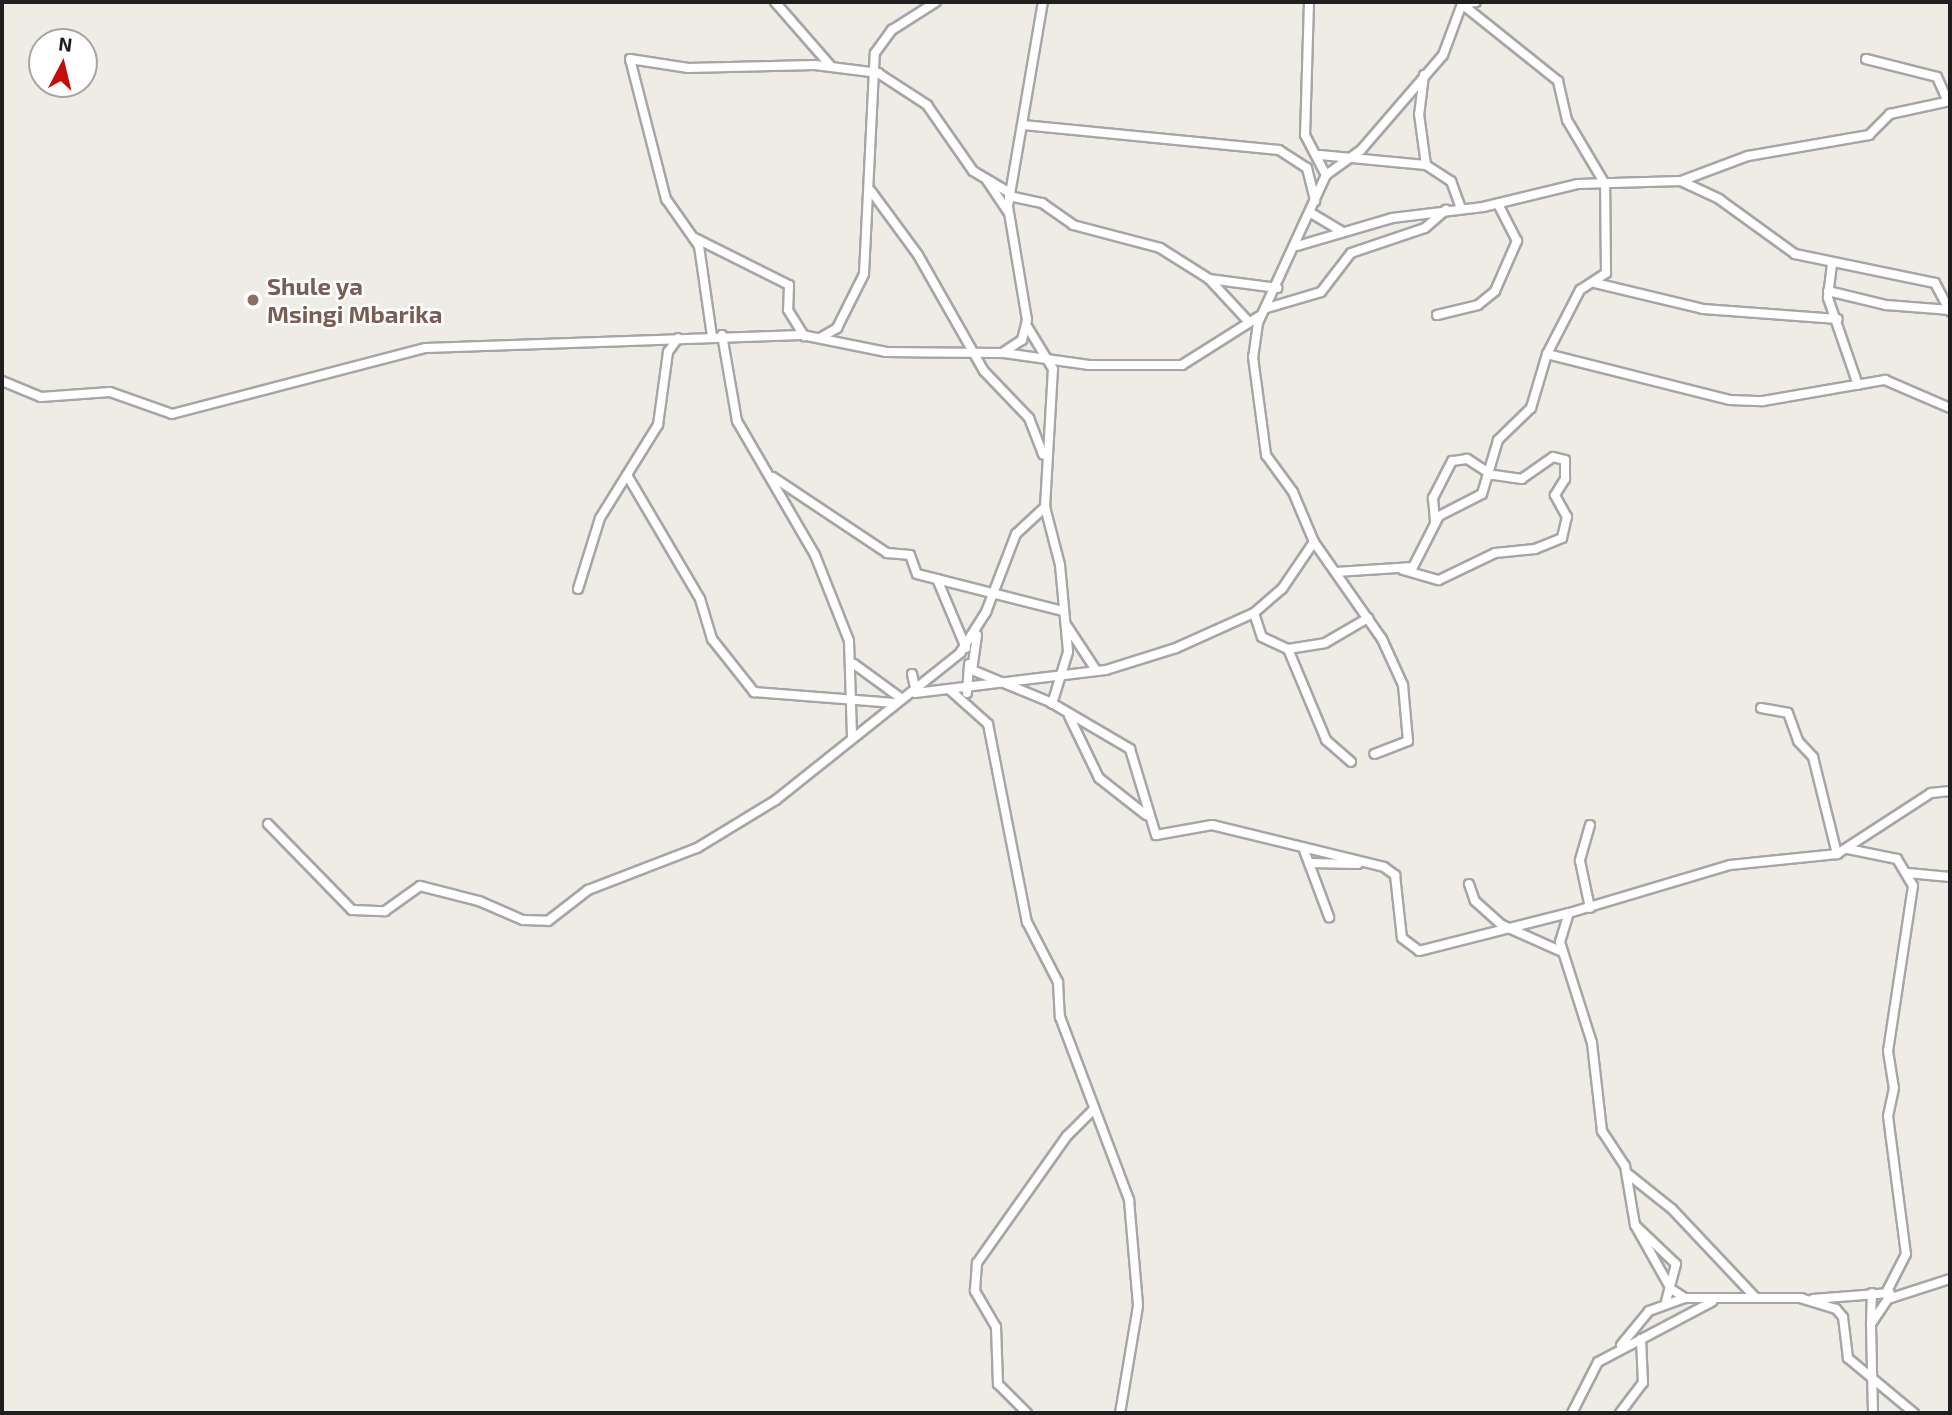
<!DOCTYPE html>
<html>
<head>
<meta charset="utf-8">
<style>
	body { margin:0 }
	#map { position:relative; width:1952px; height:1415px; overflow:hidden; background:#efece6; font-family:"Exo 2",sans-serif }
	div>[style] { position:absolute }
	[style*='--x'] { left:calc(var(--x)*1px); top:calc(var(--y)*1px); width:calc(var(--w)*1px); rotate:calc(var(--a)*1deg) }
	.roads { filter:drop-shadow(2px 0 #a6a6a6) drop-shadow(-2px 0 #a6a6a6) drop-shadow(0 2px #a6a6a6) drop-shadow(0 -2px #a6a6a6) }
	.street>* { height:8px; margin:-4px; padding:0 4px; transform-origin:4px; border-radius:4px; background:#fff }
	.dots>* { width:19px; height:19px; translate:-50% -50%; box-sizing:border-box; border:4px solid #fff; border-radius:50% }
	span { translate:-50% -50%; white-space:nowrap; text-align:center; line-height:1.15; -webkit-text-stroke:5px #fff; paint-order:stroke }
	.education-label { font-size:24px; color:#785e54; font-weight:700 }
	.left { translate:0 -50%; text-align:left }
	.frame { position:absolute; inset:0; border:4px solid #1f1f1f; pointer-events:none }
	.north { position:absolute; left:28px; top:28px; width:70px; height:70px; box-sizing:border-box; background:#fff; border:2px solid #a5a5a5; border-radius:50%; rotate:7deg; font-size:19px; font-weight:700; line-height:28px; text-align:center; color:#1f1f1f }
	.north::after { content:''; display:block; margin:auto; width:24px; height:32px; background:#c60c08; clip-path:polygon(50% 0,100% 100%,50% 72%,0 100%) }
</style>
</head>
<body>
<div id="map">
	<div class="roads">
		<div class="street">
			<i style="--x:775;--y:2;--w:84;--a:48.9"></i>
			<i style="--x:1309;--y:2;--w:133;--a:91.7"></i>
			<i style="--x:1305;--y:135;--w:45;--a:62.3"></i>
			<i style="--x:1326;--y:175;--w:163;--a:114.7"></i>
			<i style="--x:1258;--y:323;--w:34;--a:98"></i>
			<i style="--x:1253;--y:357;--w:99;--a:82.4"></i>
			<i style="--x:1266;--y:455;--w:46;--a:53.9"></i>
			<i style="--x:1293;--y:492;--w:54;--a:67.2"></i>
			<i style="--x:1314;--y:542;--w:118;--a:55"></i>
			<i style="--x:1382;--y:639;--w:51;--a:65.5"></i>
			<i style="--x:1403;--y:685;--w:56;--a:84.9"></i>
			<i style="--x:1408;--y:741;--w:36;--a:159"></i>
			<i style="--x:630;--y:59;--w:59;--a:8.8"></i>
			<i style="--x:688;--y:68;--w:127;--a:-1.4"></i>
			<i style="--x:815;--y:65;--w:64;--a:7.2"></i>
			<i style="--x:878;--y:73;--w:59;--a:33.1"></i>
			<i style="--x:927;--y:105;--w:80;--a:55.1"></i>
			<i style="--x:973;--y:171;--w:43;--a:30.7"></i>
			<i style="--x:630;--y:59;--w:145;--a:75.6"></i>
			<i style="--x:666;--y:199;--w:57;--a:54.9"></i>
			<i style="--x:699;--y:246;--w:91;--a:81.8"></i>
			<i style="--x:1866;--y:59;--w:73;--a:14.2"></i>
			<i style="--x:1937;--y:77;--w:24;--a:66"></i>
			<i style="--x:1424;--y:75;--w:39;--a:97"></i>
			<i style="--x:1419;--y:114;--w:51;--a:82.2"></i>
			<i style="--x:1023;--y:125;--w:257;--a:5.6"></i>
			<i style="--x:1279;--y:150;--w:33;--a:33"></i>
			<i style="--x:1307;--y:168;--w:34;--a:76"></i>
			<i style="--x:1320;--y:155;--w:106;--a:5.4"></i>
			<i style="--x:1426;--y:165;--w:30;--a:33"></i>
			<i style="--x:1451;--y:181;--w:30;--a:70"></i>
			<i style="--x:1326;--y:175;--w:43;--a:-35.5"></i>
			<i style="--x:1361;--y:150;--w:125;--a:-49.2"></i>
			<i style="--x:1443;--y:55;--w:54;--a:-69.6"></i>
			<i style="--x:1462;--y:4;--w:14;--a:-8"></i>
			<i style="--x:986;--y:179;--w:40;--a:56"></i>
			<i style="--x:1683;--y:182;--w:40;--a:25"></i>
			<i style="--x:1719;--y:199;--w:94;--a:35.9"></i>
			<i style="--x:1795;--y:254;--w:143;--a:11.7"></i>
			<i style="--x:1935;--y:283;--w:32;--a:62"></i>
			<i style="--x:871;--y:191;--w:79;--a:53.7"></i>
			<i style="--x:918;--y:255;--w:133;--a:60.4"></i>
			<i style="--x:984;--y:371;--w:65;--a:46.2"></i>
			<i style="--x:1029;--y:418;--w:39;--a:69"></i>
			<i style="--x:1009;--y:196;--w:34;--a:12"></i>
			<i style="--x:1042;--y:203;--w:38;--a:35"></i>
			<i style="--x:1073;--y:225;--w:90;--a:14.8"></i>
			<i style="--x:1160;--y:248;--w:58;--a:32.3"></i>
			<i style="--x:1209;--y:279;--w:69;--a:7.5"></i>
			<i style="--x:1311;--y:213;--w:35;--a:31"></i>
			<i style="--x:695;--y:238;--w:105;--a:26.6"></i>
			<i style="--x:789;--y:285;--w:25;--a:92"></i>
			<i style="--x:788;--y:310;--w:31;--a:58"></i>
			<i style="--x:1297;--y:246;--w:99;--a:-16.4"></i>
			<i style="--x:1392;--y:218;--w:92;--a:-6.9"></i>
			<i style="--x:1483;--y:207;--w:98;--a:-13.6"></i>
			<i style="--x:1578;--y:184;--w:103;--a:-1.7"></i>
			<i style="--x:1681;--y:181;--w:72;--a:-20.5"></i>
			<i style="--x:1748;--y:156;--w:123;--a:-9.8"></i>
			<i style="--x:1869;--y:135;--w:30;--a:-45"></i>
			<i style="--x:1890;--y:114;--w:61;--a:-12.2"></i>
			<i style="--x:1832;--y:264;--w:34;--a:97"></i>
			<i style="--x:1828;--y:298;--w:92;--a:71"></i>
			<i style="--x:1209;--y:279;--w:59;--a:47.1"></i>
			<i style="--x:1595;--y:283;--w:111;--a:13.5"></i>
			<i style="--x:1703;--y:309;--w:135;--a:4.2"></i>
			<i style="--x:1828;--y:291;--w:60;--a:13.6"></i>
			<i style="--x:1886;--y:305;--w:64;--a:4.5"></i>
			<i style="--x:1267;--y:308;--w:56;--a:-16.5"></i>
			<i style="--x:1321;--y:292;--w:49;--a:-52.4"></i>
			<i style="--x:1351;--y:253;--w:78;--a:-18.7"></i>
			<i style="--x:1425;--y:228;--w:28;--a:-41"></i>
			<i style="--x:1437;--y:315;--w:42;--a:-13.7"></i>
			<i style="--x:1478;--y:305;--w:22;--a:-39"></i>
			<i style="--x:1495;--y:291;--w:55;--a:-66.3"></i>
			<i style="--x:1517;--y:241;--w:42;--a:-117.2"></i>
			<i style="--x:722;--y:335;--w:87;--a:80.1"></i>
			<i style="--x:737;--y:421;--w:155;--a:59.8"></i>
			<i style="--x:815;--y:555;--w:92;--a:68.4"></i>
			<i style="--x:849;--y:641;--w:96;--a:88.2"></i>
			<i style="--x:820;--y:338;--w:20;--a:-30"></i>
			<i style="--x:837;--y:328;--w:60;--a:-63.4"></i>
			<i style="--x:864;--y:274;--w:221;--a:-87.2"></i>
			<i style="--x:875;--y:53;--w:29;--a:-54"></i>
			<i style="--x:892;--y:30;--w:52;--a:-32.5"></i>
			<i style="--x:1004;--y:353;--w:86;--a:8"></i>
			<i style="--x:1089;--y:365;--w:93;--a:0"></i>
			<i style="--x:1182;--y:365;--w:93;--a:-32.3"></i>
			<i style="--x:1547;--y:354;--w:189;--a:14.1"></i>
			<i style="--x:1730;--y:400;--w:33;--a:2"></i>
			<i style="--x:1763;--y:401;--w:124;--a:-9.8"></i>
			<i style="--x:1885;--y:380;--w:71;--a:23.3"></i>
			<i style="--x:2;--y:381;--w:42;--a:22.3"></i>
			<i style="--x:41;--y:397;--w:69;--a:-4.1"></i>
			<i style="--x:110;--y:392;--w:66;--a:19.5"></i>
			<i style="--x:172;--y:414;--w:262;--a:-14.6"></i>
			<i style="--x:426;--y:348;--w:376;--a:-2"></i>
			<i style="--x:802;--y:335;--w:86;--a:11.4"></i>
			<i style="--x:886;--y:352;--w:116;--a:0.5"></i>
			<i style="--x:1002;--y:353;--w:24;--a:-33"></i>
			<i style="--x:1022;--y:340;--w:21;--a:-76"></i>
			<i style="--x:1027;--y:320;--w:116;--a:-99.5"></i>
			<i style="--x:1008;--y:206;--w:207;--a:-80.3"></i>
			<i style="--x:627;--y:475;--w:144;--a:59.5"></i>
			<i style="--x:700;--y:599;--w:42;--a:73.3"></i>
			<i style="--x:712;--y:639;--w:68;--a:51.6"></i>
			<i style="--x:754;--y:692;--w:141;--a:4.5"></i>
			<i style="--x:773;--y:477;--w:137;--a:33.7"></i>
			<i style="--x:887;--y:553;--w:23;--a:5"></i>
			<i style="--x:910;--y:555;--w:20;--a:70"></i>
			<i style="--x:917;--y:574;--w:151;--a:14.2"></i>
			<i style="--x:1045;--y:507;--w:60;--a:75.5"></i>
			<i style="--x:1060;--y:565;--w:87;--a:84.7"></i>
			<i style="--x:1068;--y:652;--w:54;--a:107.1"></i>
			<i style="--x:1403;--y:570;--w:37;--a:16"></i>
			<i style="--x:1439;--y:580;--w:62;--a:-25.7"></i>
			<i style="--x:1495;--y:553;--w:40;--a:-5.7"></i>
			<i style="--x:1535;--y:549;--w:29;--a:-22"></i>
			<i style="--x:1562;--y:538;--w:22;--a:-77"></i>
			<i style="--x:1567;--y:517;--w:25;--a:-119"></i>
			<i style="--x:1555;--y:495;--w:19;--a:-58"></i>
			<i style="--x:1565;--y:479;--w:19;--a:-90"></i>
			<i style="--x:1565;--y:460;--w:12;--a:-166"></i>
			<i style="--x:1553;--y:457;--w:38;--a:145"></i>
			<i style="--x:1522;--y:479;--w:30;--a:-172"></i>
			<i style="--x:1492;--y:475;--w:30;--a:-147"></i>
			<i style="--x:1467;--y:459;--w:15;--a:172"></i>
			<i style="--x:1452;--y:461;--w:42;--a:117.2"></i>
			<i style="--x:1433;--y:498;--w:25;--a:85"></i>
			<i style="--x:1336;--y:572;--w:77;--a:-3.7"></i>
			<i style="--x:1413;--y:567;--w:57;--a:-63"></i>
			<i style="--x:1439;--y:516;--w:48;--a:-27.1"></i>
			<i style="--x:1482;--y:494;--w:56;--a:-73.5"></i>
			<i style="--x:1498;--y:440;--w:46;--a:-44.1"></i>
			<i style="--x:1531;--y:408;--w:56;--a:-73.5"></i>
			<i style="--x:1547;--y:354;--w:72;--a:-62.7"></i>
			<i style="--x:1580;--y:290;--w:31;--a:-33"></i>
			<i style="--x:1606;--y:273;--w:89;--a:-90.6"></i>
			<i style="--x:1605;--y:184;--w:74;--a:-120.7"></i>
			<i style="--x:1567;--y:120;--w:40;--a:-103"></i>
			<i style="--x:1558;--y:81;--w:123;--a:-141.3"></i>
			<i style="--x:937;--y:579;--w:75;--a:67.2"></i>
			<i style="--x:578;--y:589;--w:74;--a:-72.8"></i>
			<i style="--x:600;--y:518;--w:110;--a:-58.1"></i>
			<i style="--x:658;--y:425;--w:74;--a:-82.2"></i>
			<i style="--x:668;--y:352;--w:17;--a:-54"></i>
			<i style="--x:1254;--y:613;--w:25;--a:72"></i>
			<i style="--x:1262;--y:637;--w:29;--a:25"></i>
			<i style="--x:1288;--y:649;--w:37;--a:-9"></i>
			<i style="--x:1325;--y:643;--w:50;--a:-30.2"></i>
			<i style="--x:1067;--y:626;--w:53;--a:56.6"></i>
			<i style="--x:977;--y:635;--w:35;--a:98"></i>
			<i style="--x:972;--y:670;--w:84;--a:22.3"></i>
			<i style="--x:1050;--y:702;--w:93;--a:30.4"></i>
			<i style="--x:1130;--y:749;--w:90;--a:73.2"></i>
			<i style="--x:1156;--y:835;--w:57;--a:-10.1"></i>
			<i style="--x:1212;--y:825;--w:177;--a:13.7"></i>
			<i style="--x:1384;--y:867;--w:14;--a:36"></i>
			<i style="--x:1395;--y:875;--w:63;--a:83.7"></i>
			<i style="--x:1402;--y:938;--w:21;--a:37"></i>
			<i style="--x:1419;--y:951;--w:155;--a:-14.2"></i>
			<i style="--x:1288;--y:649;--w:99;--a:67.3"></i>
			<i style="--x:1326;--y:740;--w:33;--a:41"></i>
			<i style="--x:854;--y:664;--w:59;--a:36.1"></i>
			<i style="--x:912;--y:674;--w:17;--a:77"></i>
			<i style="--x:950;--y:690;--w:51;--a:41.8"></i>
			<i style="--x:988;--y:724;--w:202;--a:78.9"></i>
			<i style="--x:1027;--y:922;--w:68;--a:62.7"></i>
			<i style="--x:1058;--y:982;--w:35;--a:87"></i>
			<i style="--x:1060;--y:1017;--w:196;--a:69.3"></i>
			<i style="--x:1129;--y:1200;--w:106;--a:85.1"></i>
			<i style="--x:1138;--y:1306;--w:109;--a:99.5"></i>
			<i style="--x:915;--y:693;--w:192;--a:-6.9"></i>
			<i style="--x:1106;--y:670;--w:73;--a:-17.4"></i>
			<i style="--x:1176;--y:648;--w:85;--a:-24.2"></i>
			<i style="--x:1254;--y:613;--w:37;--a:-41"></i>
			<i style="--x:1282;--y:589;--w:57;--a:-55.8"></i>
			<i style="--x:967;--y:693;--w:29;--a:-86"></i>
			<i style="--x:1761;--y:708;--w:27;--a:10"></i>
			<i style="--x:1788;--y:713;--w:30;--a:70"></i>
			<i style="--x:1798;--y:741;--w:22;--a:47"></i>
			<i style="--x:1813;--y:757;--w:100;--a:76.1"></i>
			<i style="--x:1069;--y:716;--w:69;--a:64.2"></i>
			<i style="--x:1099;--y:778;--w:60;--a:38.2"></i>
			<i style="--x:268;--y:824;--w:120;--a:45.7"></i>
			<i style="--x:352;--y:910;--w:33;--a:2"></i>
			<i style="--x:385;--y:911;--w:43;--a:-35.5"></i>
			<i style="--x:420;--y:886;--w:61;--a:14.3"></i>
			<i style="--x:479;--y:901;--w:48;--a:23.4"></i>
			<i style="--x:523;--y:920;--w:25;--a:2"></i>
			<i style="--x:548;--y:921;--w:51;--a:-37.8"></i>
			<i style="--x:588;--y:890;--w:117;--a:-21.1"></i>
			<i style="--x:697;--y:848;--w:92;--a:-31.3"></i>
			<i style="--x:776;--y:800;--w:236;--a:-38.6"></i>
			<i style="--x:960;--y:653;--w:49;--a:-57.6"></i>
			<i style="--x:986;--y:612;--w:84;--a:-69"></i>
			<i style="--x:1016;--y:534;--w:40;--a:-43"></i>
			<i style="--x:1045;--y:507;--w:138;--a:-86.7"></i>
			<i style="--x:1053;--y:369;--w:50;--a:-121.2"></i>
			<i style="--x:1590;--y:825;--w:37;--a:106"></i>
			<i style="--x:1580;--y:861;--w:48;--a:78"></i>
			<i style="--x:1848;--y:849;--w:50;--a:11.5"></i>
			<i style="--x:1897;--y:859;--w:31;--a:59"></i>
			<i style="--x:1913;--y:886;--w:167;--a:98.6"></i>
			<i style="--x:1888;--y:1051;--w:37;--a:81"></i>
			<i style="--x:1894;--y:1088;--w:29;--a:102"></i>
			<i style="--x:1888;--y:1116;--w:139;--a:82.6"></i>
			<i style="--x:1906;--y:1254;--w:44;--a:117.1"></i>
			<i style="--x:1304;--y:850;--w:72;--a:69.5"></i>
			<i style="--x:1309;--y:863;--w:49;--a:1.2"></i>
			<i style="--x:1908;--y:873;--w:42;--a:5.4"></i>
			<i style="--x:1469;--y:884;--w:18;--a:71"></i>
			<i style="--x:1475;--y:901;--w:36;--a:42"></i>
			<i style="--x:1502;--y:925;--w:64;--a:24.1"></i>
			<i style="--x:1628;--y:1174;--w:56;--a:38.5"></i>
			<i style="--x:1672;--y:1209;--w:121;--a:46.7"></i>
			<i style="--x:1636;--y:1226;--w:55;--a:43.5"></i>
			<i style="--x:1676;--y:1264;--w:38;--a:105"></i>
			<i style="--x:1813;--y:1299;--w:77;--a:-4.5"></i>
			<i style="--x:1871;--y:1321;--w:28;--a:-88"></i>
			<i style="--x:1621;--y:1345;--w:44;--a:-50.5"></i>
			<i style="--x:1649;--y:1311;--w:38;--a:-20"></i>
			<i style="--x:1027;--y:1413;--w:41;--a:-135"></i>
			<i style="--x:998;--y:1384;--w:57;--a:-92"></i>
			<i style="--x:996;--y:1327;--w:42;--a:-120.3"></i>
			<i style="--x:975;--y:1291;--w:28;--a:-86"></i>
			<i style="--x:977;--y:1263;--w:156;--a:-54.7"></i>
			<i style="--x:1067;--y:1136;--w:38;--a:-45"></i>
			<i style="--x:1572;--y:1413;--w:57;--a:-63"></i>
			<i style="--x:1598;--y:1362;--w:129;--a:-27.8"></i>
			<i style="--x:1620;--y:1413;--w:38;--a:-53"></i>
			<i style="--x:1643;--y:1383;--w:44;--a:-92.6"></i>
			<i style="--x:1873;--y:1413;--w:89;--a:-91.3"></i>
			<i style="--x:1871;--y:1324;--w:30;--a:-56"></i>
			<i style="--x:1888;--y:1299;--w:65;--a:-17.9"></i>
			<i style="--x:1914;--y:1413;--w:86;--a:-140.2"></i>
			<i style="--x:1848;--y:1358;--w:41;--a:-97"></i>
			<i style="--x:1843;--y:1317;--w:11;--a:-131"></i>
			<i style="--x:1836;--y:1309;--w:37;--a:-163"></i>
			<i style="--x:1801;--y:1298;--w:116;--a:180"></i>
			<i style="--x:1685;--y:1298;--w:17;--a:-147"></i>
			<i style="--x:1671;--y:1289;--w:73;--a:-119.4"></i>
			<i style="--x:1635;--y:1225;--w:60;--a:-99.6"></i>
			<i style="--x:1625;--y:1166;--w:42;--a:-123.3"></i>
			<i style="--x:1602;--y:1131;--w:89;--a:-96.5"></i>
			<i style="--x:1592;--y:1043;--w:106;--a:-107.6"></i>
			<i style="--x:1560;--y:942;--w:30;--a:-73"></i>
			<i style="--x:1569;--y:913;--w:168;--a:-16.6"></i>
			<i style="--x:1730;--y:865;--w:108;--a:-5.9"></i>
			<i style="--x:1837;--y:854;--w:112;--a:-33"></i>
			<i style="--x:1931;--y:793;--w:19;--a:-6"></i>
		</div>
	</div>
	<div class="dots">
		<i style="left:253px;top:300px;background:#8d6e63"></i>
	</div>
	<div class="education-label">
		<span class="left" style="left:267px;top:300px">Shule ya<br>Msingi Mbarika</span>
	</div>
	<div class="frame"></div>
	<div class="north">N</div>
</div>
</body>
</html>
